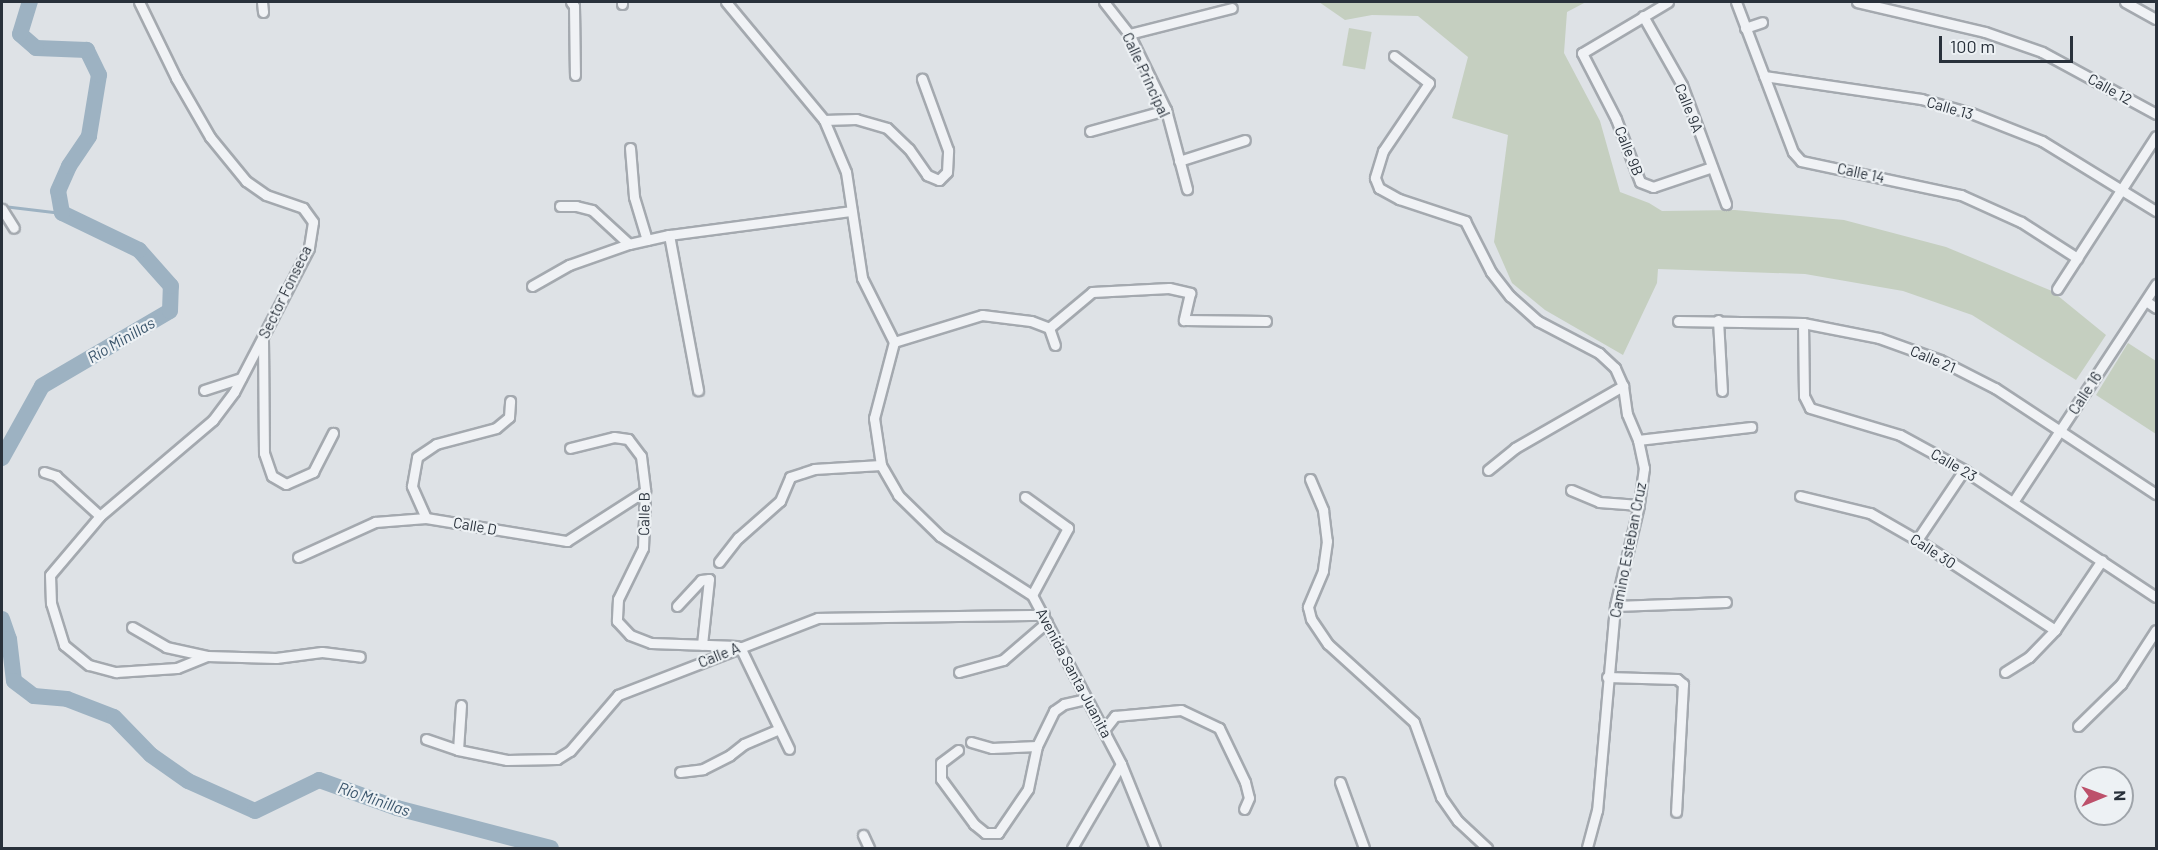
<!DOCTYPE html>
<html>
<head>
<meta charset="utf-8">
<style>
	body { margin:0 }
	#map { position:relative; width:2158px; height:850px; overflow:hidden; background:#dee2e6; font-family:Barlow,sans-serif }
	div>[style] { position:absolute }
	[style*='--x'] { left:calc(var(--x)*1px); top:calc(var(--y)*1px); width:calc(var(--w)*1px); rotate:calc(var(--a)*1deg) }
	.green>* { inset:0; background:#c5cfc0; transform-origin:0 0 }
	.stream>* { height:3px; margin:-1.5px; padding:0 1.5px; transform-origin:1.5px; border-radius:1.5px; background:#9db2c2 }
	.river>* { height:16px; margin:-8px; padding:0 8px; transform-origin:8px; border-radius:8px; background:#9db2c2 }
	.roads { filter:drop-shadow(2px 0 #a4a9af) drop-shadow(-2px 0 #a4a9af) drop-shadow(0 2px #a4a9af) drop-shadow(0 -2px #a4a9af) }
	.street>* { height:9px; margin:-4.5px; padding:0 4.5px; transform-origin:4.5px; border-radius:4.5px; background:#f0f2f5 }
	span { translate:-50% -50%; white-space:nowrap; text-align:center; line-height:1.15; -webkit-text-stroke:4.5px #edf1f4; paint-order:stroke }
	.street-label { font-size:15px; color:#29313b }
	.water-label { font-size:16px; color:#38536a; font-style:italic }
	.frame { position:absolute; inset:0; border:3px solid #29313b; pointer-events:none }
	.north { position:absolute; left:2074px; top:766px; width:60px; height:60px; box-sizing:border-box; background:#edf1f4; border:2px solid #9fa4aa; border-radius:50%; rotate:89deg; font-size:16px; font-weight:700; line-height:24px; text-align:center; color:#29313b }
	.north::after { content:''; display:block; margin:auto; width:21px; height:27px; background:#bd516b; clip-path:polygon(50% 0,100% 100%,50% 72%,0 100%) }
	.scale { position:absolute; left:1939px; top:36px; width:134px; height:27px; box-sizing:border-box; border:3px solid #29313b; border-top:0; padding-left:8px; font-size:18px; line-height:21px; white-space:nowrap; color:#29313b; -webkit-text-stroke:4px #edf1f4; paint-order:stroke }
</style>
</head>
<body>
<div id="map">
	<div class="green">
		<i style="clip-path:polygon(1319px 2px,1586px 2px,1567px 12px,1564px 53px,1600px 121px,1620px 192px,1649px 203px,1662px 211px,1735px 210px,1844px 220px,1946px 247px,2052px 291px,2106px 335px,2076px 380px,1972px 315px,1903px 291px,1805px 274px,1658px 269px,1657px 283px,1623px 355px,1545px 310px,1512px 283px,1494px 242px,1508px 135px,1452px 118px,1468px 57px,1418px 16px,1372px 15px,1345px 20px)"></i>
		<i style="left:1349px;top:28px;width:23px;height:38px;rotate:10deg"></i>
		<i style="clip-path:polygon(2128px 343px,2156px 361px,2156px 434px,2096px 395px)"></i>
	</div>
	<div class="stream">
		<i style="--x:3;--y:206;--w:59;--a:6.8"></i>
	</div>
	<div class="river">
		<i style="--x:2;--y:458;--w:82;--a:-60.9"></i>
		<i style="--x:42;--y:386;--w:148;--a:-30.4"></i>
		<i style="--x:170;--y:311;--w:25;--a:-88"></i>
		<i style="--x:171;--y:286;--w:48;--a:-131.6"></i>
		<i style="--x:139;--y:250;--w:85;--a:-154.3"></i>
		<i style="--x:62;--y:213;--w:22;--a:-100"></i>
		<i style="--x:58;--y:191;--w:27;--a:-66"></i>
		<i style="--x:69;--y:166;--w:36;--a:-56"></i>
		<i style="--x:89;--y:136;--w:62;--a:-80.7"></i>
		<i style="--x:99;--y:75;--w:28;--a:-116"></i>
		<i style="--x:87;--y:50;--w:51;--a:-177.8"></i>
		<i style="--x:36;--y:48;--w:21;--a:-139"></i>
		<i style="--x:20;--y:34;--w:34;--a:-73"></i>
		<i style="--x:2;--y:619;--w:21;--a:71"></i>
		<i style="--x:9;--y:639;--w:42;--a:83.2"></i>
		<i style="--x:14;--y:681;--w:25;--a:37"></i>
		<i style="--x:34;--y:696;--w:33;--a:5"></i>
		<i style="--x:67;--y:699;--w:50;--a:21"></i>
		<i style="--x:114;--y:717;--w:53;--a:45.8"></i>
		<i style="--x:151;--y:755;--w:45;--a:35.1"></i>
		<i style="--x:188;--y:781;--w:73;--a:24.1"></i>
		<i style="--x:255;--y:811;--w:71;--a:-25.8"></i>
		<i style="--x:319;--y:780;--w:83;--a:19.7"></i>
		<i style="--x:397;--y:808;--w:159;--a:14.6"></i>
	</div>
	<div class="roads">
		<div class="street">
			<i style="--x:139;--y:2;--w:85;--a:64"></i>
			<i style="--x:176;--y:78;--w:68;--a:60"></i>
			<i style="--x:210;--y:137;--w:57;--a:50.7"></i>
			<i style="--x:246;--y:181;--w:24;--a:35"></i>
			<i style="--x:266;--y:195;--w:39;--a:19"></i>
			<i style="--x:303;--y:208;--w:17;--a:54"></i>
			<i style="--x:313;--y:222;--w:26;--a:99"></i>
			<i style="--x:309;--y:248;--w:162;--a:117.5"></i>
			<i style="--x:234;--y:392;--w:35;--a:127"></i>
			<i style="--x:213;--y:420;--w:148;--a:139.7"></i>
			<i style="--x:100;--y:516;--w:77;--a:130.3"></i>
			<i style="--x:50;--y:575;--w:28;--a:88"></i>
			<i style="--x:51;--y:603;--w:44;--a:72.8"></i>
			<i style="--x:64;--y:645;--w:32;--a:39"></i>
			<i style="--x:89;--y:665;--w:28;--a:15"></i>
			<i style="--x:116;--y:672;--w:61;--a:-3.8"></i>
			<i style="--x:177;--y:668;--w:32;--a:-22"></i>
			<i style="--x:207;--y:656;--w:69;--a:1.7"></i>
			<i style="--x:276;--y:658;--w:46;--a:-7.4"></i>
			<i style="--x:322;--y:652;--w:38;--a:7"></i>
			<i style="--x:262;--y:2;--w:10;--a:84"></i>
			<i style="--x:571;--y:2;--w:5;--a:53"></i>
			<i style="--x:574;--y:6;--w:69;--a:89.2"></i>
			<i style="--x:622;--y:2;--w:2;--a:90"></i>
			<i style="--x:726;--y:2;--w:153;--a:50.3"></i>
			<i style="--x:824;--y:120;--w:56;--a:67.1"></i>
			<i style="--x:846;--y:172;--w:107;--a:81.4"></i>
			<i style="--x:862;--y:278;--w:72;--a:63.4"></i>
			<i style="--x:894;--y:342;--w:79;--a:104.7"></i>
			<i style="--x:874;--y:418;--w:48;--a:81.5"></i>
			<i style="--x:881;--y:465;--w:34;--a:60"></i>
			<i style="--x:898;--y:495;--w:59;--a:44.3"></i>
			<i style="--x:940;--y:536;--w:109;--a:32.7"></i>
			<i style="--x:1032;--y:595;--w:191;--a:62.2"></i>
			<i style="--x:1121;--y:764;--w:91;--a:68"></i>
			<i style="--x:1104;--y:2;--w:41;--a:52"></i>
			<i style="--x:1129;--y:34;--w:85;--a:64"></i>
			<i style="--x:1166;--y:110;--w:82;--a:75.1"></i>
			<i style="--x:1668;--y:2;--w:100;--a:149.3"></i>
			<i style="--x:1582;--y:53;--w:74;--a:62.7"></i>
			<i style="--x:1616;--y:119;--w:67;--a:69.1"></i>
			<i style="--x:1640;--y:182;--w:14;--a:21"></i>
			<i style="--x:1653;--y:187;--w:62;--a:-18.7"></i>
			<i style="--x:1736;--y:2;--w:160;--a:69.2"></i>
			<i style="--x:1793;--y:152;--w:12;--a:48"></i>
			<i style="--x:1801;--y:161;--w:164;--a:12"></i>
			<i style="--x:1961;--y:195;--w:66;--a:24.2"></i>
			<i style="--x:2021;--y:222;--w:67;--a:32.7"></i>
			<i style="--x:1857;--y:2;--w:131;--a:13.2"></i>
			<i style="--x:1985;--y:32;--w:60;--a:19.3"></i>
			<i style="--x:2042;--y:52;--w:130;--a:28.5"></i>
			<i style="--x:2125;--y:2;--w:35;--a:29"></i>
			<i style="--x:1643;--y:16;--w:79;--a:60.5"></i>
			<i style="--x:1682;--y:85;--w:127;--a:69.7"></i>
			<i style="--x:1745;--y:28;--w:18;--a:-19"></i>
			<i style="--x:1129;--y:34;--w:106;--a:-14.2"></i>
			<i style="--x:1394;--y:56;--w:44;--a:37.6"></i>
			<i style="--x:1429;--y:83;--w:82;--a:124.1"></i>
			<i style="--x:1383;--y:151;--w:28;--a:107"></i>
			<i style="--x:1375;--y:178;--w:11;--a:68"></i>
			<i style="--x:1379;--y:188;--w:23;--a:29"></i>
			<i style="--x:1399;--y:199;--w:70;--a:18.4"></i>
			<i style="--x:1465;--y:221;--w:57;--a:63"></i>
			<i style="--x:1491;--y:272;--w:31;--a:52"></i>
			<i style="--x:1510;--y:296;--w:38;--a:42"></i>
			<i style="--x:1538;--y:321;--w:69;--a:27.7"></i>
			<i style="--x:1599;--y:353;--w:22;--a:43"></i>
			<i style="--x:1615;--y:368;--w:20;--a:66"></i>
			<i style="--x:1623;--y:386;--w:28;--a:82"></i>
			<i style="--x:1627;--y:414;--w:28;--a:67"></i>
			<i style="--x:1638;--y:440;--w:29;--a:78"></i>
			<i style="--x:1644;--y:468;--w:37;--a:98"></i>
			<i style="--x:1639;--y:505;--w:104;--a:103.4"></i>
			<i style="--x:1615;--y:606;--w:205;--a:95"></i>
			<i style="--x:1597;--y:810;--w:39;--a:105"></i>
			<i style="--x:1764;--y:76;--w:159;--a:8.3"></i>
			<i style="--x:1921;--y:99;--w:52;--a:15.6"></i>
			<i style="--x:1971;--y:113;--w:76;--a:21.5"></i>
			<i style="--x:2042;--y:141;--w:134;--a:31.6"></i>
			<i style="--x:824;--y:120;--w:32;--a:-2"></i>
			<i style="--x:856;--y:119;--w:32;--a:16"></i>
			<i style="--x:887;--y:128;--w:30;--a:44"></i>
			<i style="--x:909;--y:149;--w:32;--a:55"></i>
			<i style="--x:927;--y:175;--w:13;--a:23"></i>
			<i style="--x:939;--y:180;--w:11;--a:-45"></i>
			<i style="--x:947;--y:172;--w:22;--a:-87"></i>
			<i style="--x:948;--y:150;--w:76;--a:-110.1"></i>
			<i style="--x:1090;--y:131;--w:79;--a:-15.4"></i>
			<i style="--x:630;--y:148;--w:49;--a:85.3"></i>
			<i style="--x:634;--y:197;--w:45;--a:73.2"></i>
			<i style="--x:1179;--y:161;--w:69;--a:-17.7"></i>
			<i style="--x:560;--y:206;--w:16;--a:0"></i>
			<i style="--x:576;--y:206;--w:16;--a:14"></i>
			<i style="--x:592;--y:210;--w:50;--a:42.6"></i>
			<i style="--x:629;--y:244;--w:41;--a:-12.7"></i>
			<i style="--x:669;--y:235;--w:184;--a:-7.5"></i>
			<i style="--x:2;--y:209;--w:22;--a:58"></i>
			<i style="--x:669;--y:235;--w:158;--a:79.4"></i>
			<i style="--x:532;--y:286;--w:43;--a:-29.6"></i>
			<i style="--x:569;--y:265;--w:64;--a:-19.3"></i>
			<i style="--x:2057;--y:289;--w:182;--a:-57.1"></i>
			<i style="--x:2146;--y:301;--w:12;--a:35"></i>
			<i style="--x:1718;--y:320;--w:71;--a:86.8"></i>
			<i style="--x:1678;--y:321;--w:125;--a:0.9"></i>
			<i style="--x:1803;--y:323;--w:77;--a:11.2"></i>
			<i style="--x:1879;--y:338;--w:65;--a:19.8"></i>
			<i style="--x:1940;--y:360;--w:62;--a:27"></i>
			<i style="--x:1995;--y:388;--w:193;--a:33.4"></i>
			<i style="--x:1803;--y:323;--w:73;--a:89.2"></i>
			<i style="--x:1804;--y:396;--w:13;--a:63"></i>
			<i style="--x:1810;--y:408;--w:94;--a:16.7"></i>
			<i style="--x:1900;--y:435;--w:73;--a:28.7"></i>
			<i style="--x:1964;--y:470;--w:230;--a:33.5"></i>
			<i style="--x:1049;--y:328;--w:56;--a:-39.9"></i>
			<i style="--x:1092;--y:292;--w:77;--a:-3"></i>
			<i style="--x:1169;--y:288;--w:22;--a:13"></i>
			<i style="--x:1190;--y:293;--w:28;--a:103"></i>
			<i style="--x:1184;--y:320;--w:82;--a:0.7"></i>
			<i style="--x:263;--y:339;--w:114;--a:89.5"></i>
			<i style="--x:264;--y:453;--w:24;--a:71"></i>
			<i style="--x:272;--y:476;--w:16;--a:30"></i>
			<i style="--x:286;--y:484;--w:30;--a:-24"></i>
			<i style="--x:313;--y:472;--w:44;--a:-62.9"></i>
			<i style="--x:894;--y:342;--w:92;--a:-17.1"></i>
			<i style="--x:982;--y:315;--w:49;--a:7"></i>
			<i style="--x:1031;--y:321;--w:19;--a:21"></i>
			<i style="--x:1049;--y:328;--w:18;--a:71"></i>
			<i style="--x:204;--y:390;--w:39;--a:-18"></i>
			<i style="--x:1638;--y:440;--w:114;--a:-6.6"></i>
			<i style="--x:570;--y:448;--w:45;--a:-14"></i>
			<i style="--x:614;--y:437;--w:14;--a:8"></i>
			<i style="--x:628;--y:439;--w:21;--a:53"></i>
			<i style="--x:641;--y:456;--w:35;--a:83"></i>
			<i style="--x:645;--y:491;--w:57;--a:92"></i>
			<i style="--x:643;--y:548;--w:57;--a:116.1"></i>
			<i style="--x:618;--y:599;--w:22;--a:93"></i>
			<i style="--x:617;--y:621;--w:19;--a:47"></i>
			<i style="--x:630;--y:635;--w:22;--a:21"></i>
			<i style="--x:651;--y:643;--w:86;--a:2"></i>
			<i style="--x:1488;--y:470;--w:35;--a:-39"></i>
			<i style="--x:1515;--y:448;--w:125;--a:-29.9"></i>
			<i style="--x:44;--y:472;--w:13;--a:18"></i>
			<i style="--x:56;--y:476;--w:59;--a:42.3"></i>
			<i style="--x:1310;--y:479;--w:34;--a:67"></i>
			<i style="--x:1323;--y:510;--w:31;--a:83"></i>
			<i style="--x:1327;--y:541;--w:30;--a:98"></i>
			<i style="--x:1323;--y:571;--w:39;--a:113"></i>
			<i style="--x:1308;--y:607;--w:12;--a:76"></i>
			<i style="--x:1311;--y:619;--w:30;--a:56"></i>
			<i style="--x:1328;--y:644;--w:116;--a:42.2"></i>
			<i style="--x:1414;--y:722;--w:80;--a:70.2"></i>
			<i style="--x:1441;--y:797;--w:29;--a:55"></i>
			<i style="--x:1458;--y:821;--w:40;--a:43"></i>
			<i style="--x:1571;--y:490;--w:30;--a:23"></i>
			<i style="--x:1599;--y:502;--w:40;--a:4.3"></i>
			<i style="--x:1800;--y:496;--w:72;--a:13.7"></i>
			<i style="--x:1870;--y:513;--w:54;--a:29.9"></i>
			<i style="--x:1917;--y:540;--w:165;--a:33.1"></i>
			<i style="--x:1025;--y:497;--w:53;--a:35.8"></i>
			<i style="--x:1068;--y:528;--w:76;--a:118.2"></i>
			<i style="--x:2013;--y:502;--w:261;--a:-56.7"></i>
			<i style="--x:426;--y:518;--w:35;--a:-114"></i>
			<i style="--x:412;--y:486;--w:29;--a:-80"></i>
			<i style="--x:417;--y:457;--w:23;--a:-34"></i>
			<i style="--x:436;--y:444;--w:62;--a:-14.9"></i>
			<i style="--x:496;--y:428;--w:17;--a:-40"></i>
			<i style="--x:509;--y:417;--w:16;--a:-86"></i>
			<i style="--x:1917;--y:540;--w:84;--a:-56.1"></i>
			<i style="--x:298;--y:557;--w:85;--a:-24.4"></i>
			<i style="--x:375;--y:522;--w:51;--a:-4.5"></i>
			<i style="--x:426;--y:518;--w:143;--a:9.3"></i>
			<i style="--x:567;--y:541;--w:93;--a:-32.7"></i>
			<i style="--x:719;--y:562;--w:31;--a:-52"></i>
			<i style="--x:738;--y:538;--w:56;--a:-41.4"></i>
			<i style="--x:780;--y:501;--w:26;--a:-67"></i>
			<i style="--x:790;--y:477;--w:25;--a:-18"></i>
			<i style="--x:814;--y:469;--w:67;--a:-3.4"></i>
			<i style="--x:677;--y:606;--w:35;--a:-47"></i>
			<i style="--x:701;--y:580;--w:8;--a:-7"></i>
			<i style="--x:709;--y:579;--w:66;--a:96.1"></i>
			<i style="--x:1615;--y:606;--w:111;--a:-2.1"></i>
			<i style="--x:132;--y:627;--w:39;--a:30"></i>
			<i style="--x:166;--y:647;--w:42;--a:12.4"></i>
			<i style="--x:740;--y:647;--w:113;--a:64.3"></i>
			<i style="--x:959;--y:672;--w:46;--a:-15.3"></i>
			<i style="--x:1003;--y:660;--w:58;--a:-40.8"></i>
			<i style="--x:2005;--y:672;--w:28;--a:-32"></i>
			<i style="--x:2029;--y:657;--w:37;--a:-46"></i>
			<i style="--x:2055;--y:630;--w:84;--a:-56.1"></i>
			<i style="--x:1607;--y:677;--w:70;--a:1.6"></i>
			<i style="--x:1677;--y:679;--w:8;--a:40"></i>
			<i style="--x:1683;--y:684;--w:128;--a:93.1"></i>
			<i style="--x:2078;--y:726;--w:60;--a:-44.3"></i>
			<i style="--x:2121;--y:684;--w:64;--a:-57.1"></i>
			<i style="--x:1104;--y:730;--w:18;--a:-52"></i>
			<i style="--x:1115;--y:716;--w:66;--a:-5.2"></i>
			<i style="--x:1181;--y:710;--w:42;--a:25.3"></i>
			<i style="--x:1219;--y:728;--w:60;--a:64.3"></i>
			<i style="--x:1245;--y:782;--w:16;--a:76"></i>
			<i style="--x:1249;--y:798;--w:12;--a:114"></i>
			<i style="--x:426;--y:739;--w:34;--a:19"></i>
			<i style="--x:458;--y:750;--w:50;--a:11.5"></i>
			<i style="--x:507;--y:760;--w:50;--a:-1.1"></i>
			<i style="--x:557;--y:759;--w:15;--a:-32"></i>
			<i style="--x:570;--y:751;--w:74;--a:-49.4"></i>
			<i style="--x:618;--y:695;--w:214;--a:-21.1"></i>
			<i style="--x:818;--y:618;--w:226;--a:-0.8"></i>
			<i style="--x:971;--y:742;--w:22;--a:16"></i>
			<i style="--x:992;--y:748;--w:45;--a:-2.5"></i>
			<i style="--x:458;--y:750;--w:45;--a:-86.2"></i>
			<i style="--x:958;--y:750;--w:21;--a:143"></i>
			<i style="--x:941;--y:763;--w:16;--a:90"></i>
			<i style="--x:941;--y:779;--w:56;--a:53.7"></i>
			<i style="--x:974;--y:824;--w:14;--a:39"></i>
			<i style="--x:985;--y:833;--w:13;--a:0"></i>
			<i style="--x:998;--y:833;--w:53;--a:-55.7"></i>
			<i style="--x:1028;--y:789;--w:44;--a:-78.2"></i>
			<i style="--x:1037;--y:746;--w:39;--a:-64"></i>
			<i style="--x:1054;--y:711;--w:12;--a:-35"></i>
			<i style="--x:1064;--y:704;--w:22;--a:-13"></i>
			<i style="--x:680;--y:772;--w:23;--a:-7"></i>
			<i style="--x:703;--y:769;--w:30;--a:-27"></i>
			<i style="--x:730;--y:755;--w:18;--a:-38"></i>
			<i style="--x:744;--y:744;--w:38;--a:-23"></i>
			<i style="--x:1340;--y:782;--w:70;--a:70"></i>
			<i style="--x:863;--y:835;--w:14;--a:65"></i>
			<i style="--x:1072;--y:848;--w:97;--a:-59.7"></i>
		</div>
	</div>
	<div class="street-label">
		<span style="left:1146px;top:75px;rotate:65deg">Calle Principal</span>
		<span style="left:2110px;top:89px;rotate:29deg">Calle 12</span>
		<span style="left:1689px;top:108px;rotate:68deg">Calle 9A</span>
		<span style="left:1950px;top:108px;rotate:16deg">Calle 13</span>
		<span style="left:1629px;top:151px;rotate:68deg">Calle 9B</span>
		<span style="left:1861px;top:173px;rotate:12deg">Calle 14</span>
		<span style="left:285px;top:292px;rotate:-64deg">Sector Fonseca</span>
		<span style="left:1933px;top:359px;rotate:23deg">Calle 21</span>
		<span style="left:2085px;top:393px;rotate:-57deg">Calle 16</span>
		<span style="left:1954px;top:465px;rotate:30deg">Calle 23</span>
		<span style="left:644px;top:514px;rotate:-89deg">Calle B</span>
		<span style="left:475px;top:526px;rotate:10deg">Calle D</span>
		<span style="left:1628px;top:550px;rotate:-79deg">Camino Esteban Cruz</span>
		<span style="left:1933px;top:551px;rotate:33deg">Calle 30</span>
		<span style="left:719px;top:655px;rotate:-22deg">Calle A</span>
		<span style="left:1074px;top:673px;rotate:62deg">Avenida Santa Juanita</span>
	</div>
	<div class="water-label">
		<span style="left:121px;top:340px;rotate:-30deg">Río Minillas</span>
		<span style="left:374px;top:799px;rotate:19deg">Río Minillas</span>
	</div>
	<div class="frame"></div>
	<div class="north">N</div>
	<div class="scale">100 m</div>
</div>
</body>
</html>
